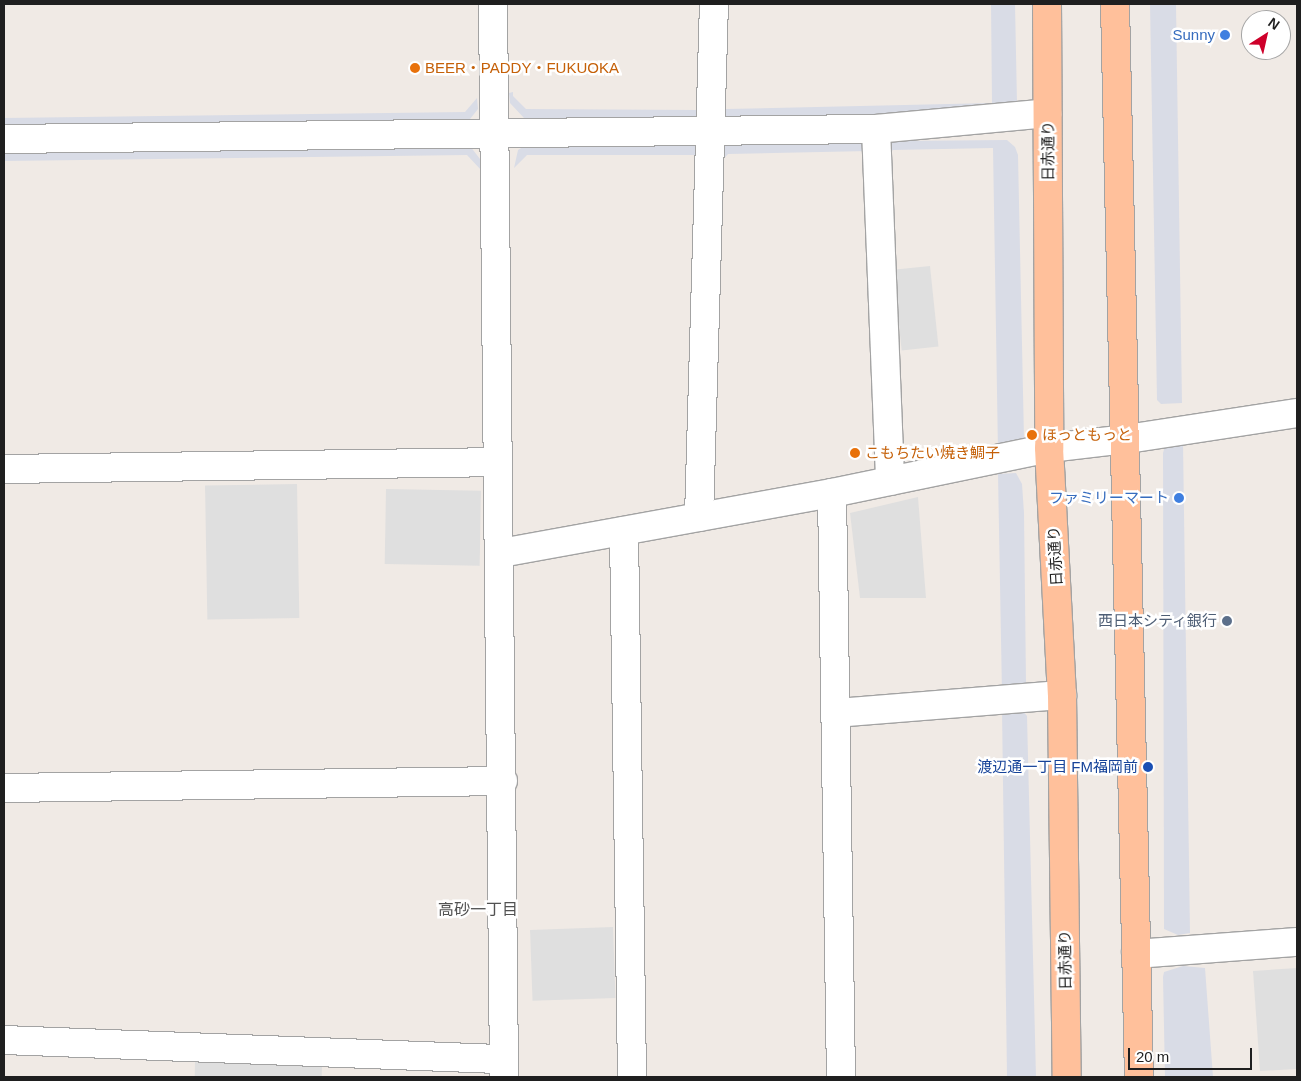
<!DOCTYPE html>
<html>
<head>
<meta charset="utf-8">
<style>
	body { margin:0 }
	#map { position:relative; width:1301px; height:1081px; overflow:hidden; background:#f0eae5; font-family:Arial,"Noto Sans JP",sans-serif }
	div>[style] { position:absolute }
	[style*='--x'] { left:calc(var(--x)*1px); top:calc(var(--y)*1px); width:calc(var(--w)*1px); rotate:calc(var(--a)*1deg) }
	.parking>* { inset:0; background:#dfdfdf; transform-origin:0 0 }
	.plaza>* { inset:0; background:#d9dce6 }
	.roads { filter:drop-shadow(1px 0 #a3a3a3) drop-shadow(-1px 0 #a3a3a3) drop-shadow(0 1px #a3a3a3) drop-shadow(0 -1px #a3a3a3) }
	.minor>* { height:28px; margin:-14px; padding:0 14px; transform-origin:14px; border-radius:14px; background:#fff }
	.major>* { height:28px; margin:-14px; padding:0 14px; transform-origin:14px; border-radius:14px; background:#ffc09b }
	.dots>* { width:14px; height:14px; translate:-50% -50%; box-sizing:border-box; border:2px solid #fff; border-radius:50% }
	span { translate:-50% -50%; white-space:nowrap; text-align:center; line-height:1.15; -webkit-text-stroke:5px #fff; paint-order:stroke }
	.shop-label { font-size:15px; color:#366cbe }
	.right { translate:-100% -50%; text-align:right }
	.food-label { font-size:15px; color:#c56008 }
	.left { translate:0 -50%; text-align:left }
	.street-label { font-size:15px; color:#1f1f1f }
	.service-label { font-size:15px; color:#4e5e75 }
	.transit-label { font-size:15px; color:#164399 }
	.neighbourhood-label { font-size:16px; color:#525252 }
	.frame { position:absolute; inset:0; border:5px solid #1f1f1f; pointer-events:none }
	.north { position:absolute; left:1241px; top:10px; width:50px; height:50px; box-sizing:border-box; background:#fff; border:1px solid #a5a5a5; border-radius:50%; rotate:35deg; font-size:14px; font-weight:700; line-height:20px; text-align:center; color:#1f1f1f }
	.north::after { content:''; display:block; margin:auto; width:18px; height:22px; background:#ce002a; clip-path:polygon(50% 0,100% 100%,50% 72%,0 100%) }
	.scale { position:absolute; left:1128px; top:1048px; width:124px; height:22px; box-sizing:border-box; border:2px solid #1f1f1f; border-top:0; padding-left:6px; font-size:15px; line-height:18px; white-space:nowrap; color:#1f1f1f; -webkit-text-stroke:4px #fff; paint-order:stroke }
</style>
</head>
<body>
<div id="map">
	<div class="parking">
		<i style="left:930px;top:266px;width:81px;height:37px;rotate:84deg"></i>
		<i style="left:297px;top:484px;width:134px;height:92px;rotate:89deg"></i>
		<i style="left:386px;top:489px;width:95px;height:75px;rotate:1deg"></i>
		<i style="clip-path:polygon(918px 497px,926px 598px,860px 598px,850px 513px)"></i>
		<i style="left:613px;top:927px;width:71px;height:83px;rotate:88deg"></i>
		<i style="clip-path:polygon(1297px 968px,1297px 1069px,1260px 1071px,1253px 971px)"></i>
		<i style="left:195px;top:1062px;width:127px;height:15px;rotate:1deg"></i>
	</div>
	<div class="plaza">
		<i style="clip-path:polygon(991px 4px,1015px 4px,1017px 103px,1005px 113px,723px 117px,719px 99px,726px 109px,992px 103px)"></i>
		<i style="clip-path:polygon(1150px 4px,1176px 4px,1182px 403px,1161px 404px,1157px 400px)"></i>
		<i style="clip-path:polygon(513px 92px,513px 96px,526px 109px,698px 110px,698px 119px,524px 118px,510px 103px,509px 93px)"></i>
		<i style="clip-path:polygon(477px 98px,478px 109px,470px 119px,465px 121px,4px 127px,4px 118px,465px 112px)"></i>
		<i style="clip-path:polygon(1007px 140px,1015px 147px,1018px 155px,1024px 439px,998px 453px,993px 148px,893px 150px,884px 158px,889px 144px,895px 141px)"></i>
		<i style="clip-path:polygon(864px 143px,869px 151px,728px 154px,717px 166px,723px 146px,729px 144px)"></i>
		<i style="clip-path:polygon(526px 145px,694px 145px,700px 149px,700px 158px,694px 155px,527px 155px,514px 168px,518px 150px)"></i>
		<i style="clip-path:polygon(470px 146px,480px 159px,481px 170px,467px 155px,4px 161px,4px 153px)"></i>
		<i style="clip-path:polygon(1183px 442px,1190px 933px,1178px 935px,1164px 929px,1163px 453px,1165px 446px)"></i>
		<i style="clip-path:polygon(1016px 473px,1022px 484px,1024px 513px,1026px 682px,1024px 688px,1002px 694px,998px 474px)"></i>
		<i style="clip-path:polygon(1002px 710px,1023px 711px,1027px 716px,1036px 1077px,1007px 1077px)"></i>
		<i style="clip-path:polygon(1183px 966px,1205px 968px,1213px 1077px,1165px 1077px,1163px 977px,1164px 972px)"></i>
	</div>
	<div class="roads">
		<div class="minor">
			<i style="--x:493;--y:4;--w:1073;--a:89.41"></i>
			<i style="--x:876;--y:129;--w:352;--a:87.7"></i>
			<i style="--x:4;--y:139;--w:872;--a:-0.66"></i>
			<i style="--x:876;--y:129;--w:172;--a:-5.3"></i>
			<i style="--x:4;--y:469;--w:494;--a:-0.8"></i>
			<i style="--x:832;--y:493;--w:584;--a:89.12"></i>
			<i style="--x:699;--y:517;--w:513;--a:-88.33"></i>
			<i style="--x:624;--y:531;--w:546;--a:89.16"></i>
			<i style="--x:501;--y:553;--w:336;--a:-10.3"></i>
			<i style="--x:832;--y:493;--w:222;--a:-11.7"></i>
			<i style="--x:1049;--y:448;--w:79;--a:-6.6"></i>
			<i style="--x:1127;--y:439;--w:172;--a:-8.7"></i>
			<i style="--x:836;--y:713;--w:227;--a:-4.6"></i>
			<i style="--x:4;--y:788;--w:499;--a:-0.8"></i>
			<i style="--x:1136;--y:954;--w:161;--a:-4.3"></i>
			<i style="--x:4;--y:1040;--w:498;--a:2.2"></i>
		</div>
		<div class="major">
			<i style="--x:1047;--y:4;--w:444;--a:89.7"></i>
			<i style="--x:1049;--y:448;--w:247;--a:87"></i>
			<i style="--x:1062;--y:695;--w:382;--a:89.3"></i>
			<i style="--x:1115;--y:4;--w:1073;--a:88.72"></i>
		</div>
	</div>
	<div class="dots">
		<i style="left:1225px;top:35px;background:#3f7fe0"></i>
		<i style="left:415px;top:68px;background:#e8710a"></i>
		<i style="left:1032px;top:435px;background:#e8710a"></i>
		<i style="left:855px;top:453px;background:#e8710a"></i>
		<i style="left:1179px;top:498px;background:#3f7fe0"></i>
		<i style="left:1227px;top:621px;background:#5c6f8a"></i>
		<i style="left:1148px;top:767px;background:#1a4fb4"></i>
	</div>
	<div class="shop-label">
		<span class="right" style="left:1215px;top:35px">Sunny</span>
		<span class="right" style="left:1169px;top:498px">ファミリーマート</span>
	</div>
	<div class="food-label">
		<span class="left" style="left:425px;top:68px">BEER・PADDY・FUKUOKA</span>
		<span class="left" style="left:1042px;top:435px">ほっともっと</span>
		<span class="left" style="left:865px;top:453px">こもちたい焼き鯛子</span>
	</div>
	<div class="street-label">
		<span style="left:1048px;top:151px;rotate:-90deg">日赤通り</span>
		<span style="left:1055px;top:556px;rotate:-93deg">日赤通り</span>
		<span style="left:1065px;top:960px;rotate:-91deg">日赤通り</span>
	</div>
	<div class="service-label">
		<span class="right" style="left:1217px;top:621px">西日本シティ銀行</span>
	</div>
	<div class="transit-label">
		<span class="right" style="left:1138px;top:767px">渡辺通一丁目 FM福岡前</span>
	</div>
	<div class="neighbourhood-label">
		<span style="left:478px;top:910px">高砂一丁目</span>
	</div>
	<div class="frame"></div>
	<div class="north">N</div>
	<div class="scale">20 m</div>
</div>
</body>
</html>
